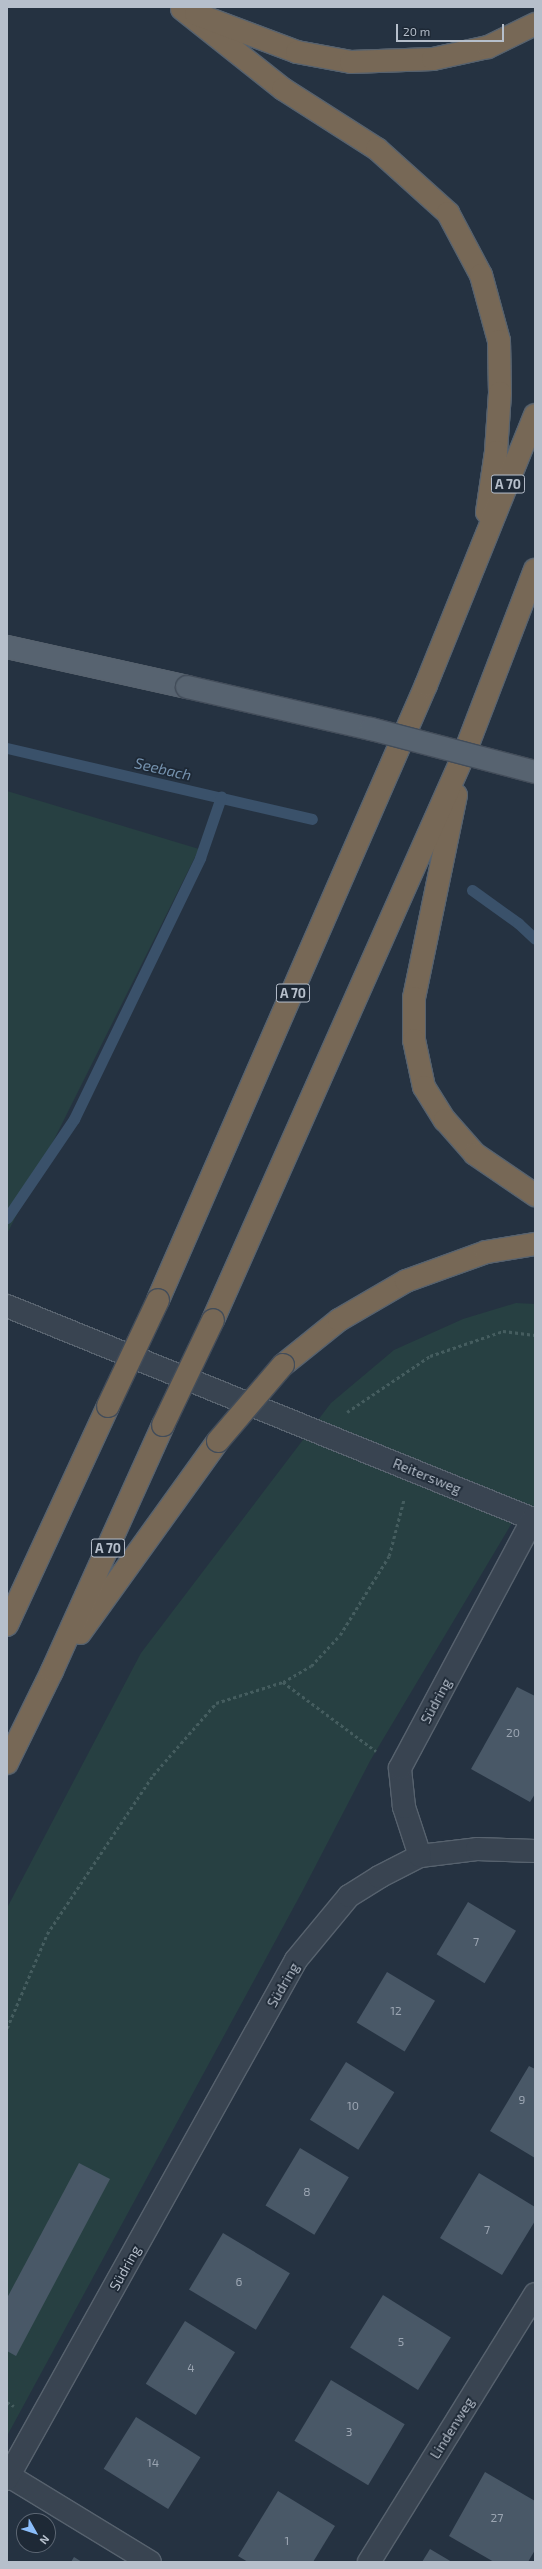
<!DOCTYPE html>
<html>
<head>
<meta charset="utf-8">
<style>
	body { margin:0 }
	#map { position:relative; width:542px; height:2569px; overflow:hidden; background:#253241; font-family:"Exo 2",sans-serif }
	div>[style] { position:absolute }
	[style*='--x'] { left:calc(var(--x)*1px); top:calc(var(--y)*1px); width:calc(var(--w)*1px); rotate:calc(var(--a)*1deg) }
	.green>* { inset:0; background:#274042 }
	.stream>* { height:11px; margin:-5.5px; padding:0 5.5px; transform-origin:5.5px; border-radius:5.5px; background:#3a516a }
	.building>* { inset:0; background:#495867; transform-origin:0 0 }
	.path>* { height:2.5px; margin-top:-1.25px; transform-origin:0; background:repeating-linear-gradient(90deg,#455d5f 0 3px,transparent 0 6px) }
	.roads { filter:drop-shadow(1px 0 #57626e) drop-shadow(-1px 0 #57626e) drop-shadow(0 1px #57626e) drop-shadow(0 -1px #57626e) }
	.minor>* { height:22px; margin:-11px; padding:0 11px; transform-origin:11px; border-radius:11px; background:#394451 }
	.major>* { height:22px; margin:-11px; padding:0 11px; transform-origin:11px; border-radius:11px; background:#576370 }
	.highway>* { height:22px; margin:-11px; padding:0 11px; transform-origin:11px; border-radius:11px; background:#776856 }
	.bridges { filter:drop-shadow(1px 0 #434d5a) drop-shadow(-1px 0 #434d5a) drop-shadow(0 1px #434d5a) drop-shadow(0 -1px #434d5a) }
	.major-bridge>* { height:22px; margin:-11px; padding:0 11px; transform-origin:11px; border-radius:11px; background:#576370 }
	.highway-bridge>* { height:22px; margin:-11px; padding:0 11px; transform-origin:11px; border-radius:11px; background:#776856 }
	span { translate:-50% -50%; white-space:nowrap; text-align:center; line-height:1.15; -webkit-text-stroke:3.5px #1e2936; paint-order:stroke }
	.number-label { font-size:12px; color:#9ba5b2 }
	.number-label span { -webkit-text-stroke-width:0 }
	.shield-label span { padding:1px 3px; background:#1e2936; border:1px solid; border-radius:3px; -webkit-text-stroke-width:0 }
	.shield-label { font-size:13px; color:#b6bfcb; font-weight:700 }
	.street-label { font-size:14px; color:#b6bfcb }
	.water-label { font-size:15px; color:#7592ae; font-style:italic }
	.frame { position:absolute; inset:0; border:8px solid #b6bfcb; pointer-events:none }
	.north { position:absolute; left:16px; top:2513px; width:40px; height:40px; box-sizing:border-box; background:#1e2936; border:1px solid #5b6572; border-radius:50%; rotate:129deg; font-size:11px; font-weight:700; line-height:16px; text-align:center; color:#b6bfcb }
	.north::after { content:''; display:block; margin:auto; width:14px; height:18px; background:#8bbdfa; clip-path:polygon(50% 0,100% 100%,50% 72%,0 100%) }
	.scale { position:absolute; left:396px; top:24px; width:108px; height:18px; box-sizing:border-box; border:2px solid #b6bfcb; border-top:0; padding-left:5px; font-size:12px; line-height:14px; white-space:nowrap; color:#b6bfcb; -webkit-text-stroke:3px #1e2936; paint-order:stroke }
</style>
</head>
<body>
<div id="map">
	<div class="green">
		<i style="clip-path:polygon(7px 791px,199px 849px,7px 1234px)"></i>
		<i style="clip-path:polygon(516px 1303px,535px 1304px,535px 1511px,522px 1506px,370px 1761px,303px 1890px,7px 2436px,7px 1908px,141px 1653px,331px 1403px,394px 1350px,463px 1319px)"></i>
	</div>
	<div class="stream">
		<i style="--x:7;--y:748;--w:313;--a:13.1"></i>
		<i style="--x:472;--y:890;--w:57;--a:35.7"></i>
		<i style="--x:518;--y:923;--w:23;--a:43"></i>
		<i style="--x:7;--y:1218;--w:120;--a:-55.9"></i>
		<i style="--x:74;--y:1119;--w:290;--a:-64.2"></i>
		<i style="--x:200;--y:858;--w:65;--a:-71"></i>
	</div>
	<div class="building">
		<i style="clip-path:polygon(517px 1687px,535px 1696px,535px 1794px,530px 1802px,471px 1769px)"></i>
		<i style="left:468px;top:1902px;width:56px;height:61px;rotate:31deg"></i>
		<i style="left:387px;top:1972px;width:56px;height:59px;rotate:31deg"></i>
		<i style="left:346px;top:2062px;width:57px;height:68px;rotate:32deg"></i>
		<i style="clip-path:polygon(529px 2066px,535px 2069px,535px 2158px,490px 2131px)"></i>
		<i style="left:300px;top:2148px;width:57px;height:67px;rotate:31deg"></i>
		<i style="clip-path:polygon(79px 2163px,110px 2179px,16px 2356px,7px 2351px,7px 2298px)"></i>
		<i style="clip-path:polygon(479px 2173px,535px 2207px,535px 2221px,502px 2275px,440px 2238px)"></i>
		<i style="left:223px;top:2233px;width:78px;height:66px;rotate:31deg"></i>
		<i style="left:383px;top:2295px;width:80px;height:62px;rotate:32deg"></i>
		<i style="left:185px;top:2321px;width:59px;height:74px;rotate:32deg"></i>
		<i style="left:331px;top:2380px;width:86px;height:71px;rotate:31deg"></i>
		<i style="left:136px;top:2417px;width:76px;height:61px;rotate:32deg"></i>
		<i style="clip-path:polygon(485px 2472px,535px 2501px,535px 2550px,528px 2562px,494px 2562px,449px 2536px)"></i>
		<i style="clip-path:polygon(278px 2491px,335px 2526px,313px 2562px,248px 2562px,238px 2556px)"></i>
		<i style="clip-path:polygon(430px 2549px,452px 2562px,422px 2562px)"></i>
		<i style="clip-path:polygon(74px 2557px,82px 2562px,71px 2562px)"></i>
	</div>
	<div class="path">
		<i style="--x:347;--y:1412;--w:100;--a:-34"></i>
		<i style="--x:430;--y:1356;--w:77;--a:-18.9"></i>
		<i style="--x:503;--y:1331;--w:32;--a:7"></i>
		<i style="--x:283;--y:1682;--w:116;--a:36.6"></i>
		<i style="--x:7;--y:2028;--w:102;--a:-66.9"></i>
		<i style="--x:47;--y:1934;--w:191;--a:-56.3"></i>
		<i style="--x:153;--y:1775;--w:96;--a:-48.8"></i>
		<i style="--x:216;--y:1703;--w:70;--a:-17.4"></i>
		<i style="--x:283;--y:1682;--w:32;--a:-30"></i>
		<i style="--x:311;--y:1666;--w:42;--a:-46.9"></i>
		<i style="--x:340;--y:1635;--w:93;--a:-58.2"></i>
		<i style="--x:389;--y:1556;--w:59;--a:-75.3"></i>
		<i style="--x:7;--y:2402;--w:8;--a:30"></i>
	</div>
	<div class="roads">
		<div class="minor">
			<i style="--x:7;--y:1306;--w:570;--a:22.06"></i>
			<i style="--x:420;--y:1856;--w:57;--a:-7"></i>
			<i style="--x:477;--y:1849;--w:58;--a:2"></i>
			<i style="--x:9;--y:2476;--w:165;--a:31.4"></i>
			<i style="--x:7;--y:2479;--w:594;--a:-60.89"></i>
			<i style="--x:296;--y:1960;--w:83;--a:-50.4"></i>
			<i style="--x:349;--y:1896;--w:36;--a:-32"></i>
			<i style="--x:379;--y:1877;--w:46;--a:-27.1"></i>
			<i style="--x:420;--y:1856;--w:52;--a:-108.1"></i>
			<i style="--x:404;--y:1807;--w:39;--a:-96"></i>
			<i style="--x:400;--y:1768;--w:282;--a:-61.9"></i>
			<i style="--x:369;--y:2562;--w:315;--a:-58.2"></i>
		</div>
		<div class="major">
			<i style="--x:7;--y:647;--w:184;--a:12.5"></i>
		</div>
		<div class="highway">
			<i style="--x:182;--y:9;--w:129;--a:38.4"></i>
			<i style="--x:283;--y:89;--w:112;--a:32.6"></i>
			<i style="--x:377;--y:149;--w:96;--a:42"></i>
			<i style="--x:448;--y:213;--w:70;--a:62"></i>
			<i style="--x:481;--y:275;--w:68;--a:74.7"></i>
			<i style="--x:499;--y:341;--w:52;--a:88.9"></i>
			<i style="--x:500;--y:393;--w:59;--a:93.9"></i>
			<i style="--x:496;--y:452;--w:61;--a:98.5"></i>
			<i style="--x:196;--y:14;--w:108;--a:20.6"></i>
			<i style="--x:297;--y:52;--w:55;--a:10.5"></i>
			<i style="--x:351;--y:62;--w:82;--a:-2.1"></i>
			<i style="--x:433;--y:59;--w:56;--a:-12.3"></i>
			<i style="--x:488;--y:47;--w:52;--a:-26.1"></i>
			<i style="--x:456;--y:795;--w:207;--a:101.7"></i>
			<i style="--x:414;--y:998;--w:42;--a:90"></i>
			<i style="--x:414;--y:1040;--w:48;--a:78"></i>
			<i style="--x:424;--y:1087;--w:39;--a:58"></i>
			<i style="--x:445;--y:1120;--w:45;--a:48.6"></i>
			<i style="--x:475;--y:1154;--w:73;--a:34.3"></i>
			<i style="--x:158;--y:1300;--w:671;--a:-66.45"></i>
			<i style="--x:426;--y:685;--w:291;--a:-68"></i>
			<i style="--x:213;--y:1320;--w:621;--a:-66.07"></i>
			<i style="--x:465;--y:752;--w:195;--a:-69"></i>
			<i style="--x:283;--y:1365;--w:72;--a:-38.8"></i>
			<i style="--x:339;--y:1320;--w:78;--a:-30.2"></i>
			<i style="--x:406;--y:1281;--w:85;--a:-19.9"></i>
			<i style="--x:486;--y:1252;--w:50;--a:-9.3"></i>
			<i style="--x:7;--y:1625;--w:241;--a:-65.2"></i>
			<i style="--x:80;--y:1633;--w:236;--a:-54.3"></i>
			<i style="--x:7;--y:1763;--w:102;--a:-63.9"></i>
			<i style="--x:52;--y:1671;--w:270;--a:-65.7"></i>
		</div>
	</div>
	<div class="bridges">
		<div class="major-bridge">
			<i style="--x:187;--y:687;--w:189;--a:12.9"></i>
			<i style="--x:371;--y:729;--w:170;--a:14.7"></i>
		</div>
		<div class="highway-bridge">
			<i style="--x:108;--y:1406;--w:117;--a:-64.7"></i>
			<i style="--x:163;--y:1425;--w:116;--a:-64.5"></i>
			<i style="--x:218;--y:1441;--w:100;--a:-49.5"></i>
		</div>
	</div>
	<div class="number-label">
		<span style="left:513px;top:1733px">20</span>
		<span style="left:476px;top:1942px">7</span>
		<span style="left:396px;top:2011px">12</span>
		<span style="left:522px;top:2100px">9</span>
		<span style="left:353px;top:2106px">10</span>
		<span style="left:307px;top:2192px">8</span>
		<span style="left:487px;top:2230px">7</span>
		<span style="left:239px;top:2282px">6</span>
		<span style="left:401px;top:2342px">5</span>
		<span style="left:191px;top:2368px">4</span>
		<span style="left:349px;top:2432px">3</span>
		<span style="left:153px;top:2463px">14</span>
		<span style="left:497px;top:2518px">27</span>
		<span style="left:287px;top:2541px">1</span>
	</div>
	<div class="shield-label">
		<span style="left:508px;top:484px">A 70</span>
		<span style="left:293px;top:993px">A 70</span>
		<span style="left:108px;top:1548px">A 70</span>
	</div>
	<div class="street-label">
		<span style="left:427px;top:1476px;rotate:22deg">Reitersweg</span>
		<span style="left:436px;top:1701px;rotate:-62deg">Südring</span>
		<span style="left:283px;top:1985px;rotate:-60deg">Südring</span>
		<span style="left:125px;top:2268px;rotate:-61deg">Südring</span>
		<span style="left:452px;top:2428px;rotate:-58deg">Lindenweg</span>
	</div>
	<div class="water-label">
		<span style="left:163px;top:769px;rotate:13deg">Seebach</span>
	</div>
	<div class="frame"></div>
	<div class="north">N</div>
	<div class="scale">20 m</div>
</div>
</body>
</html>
